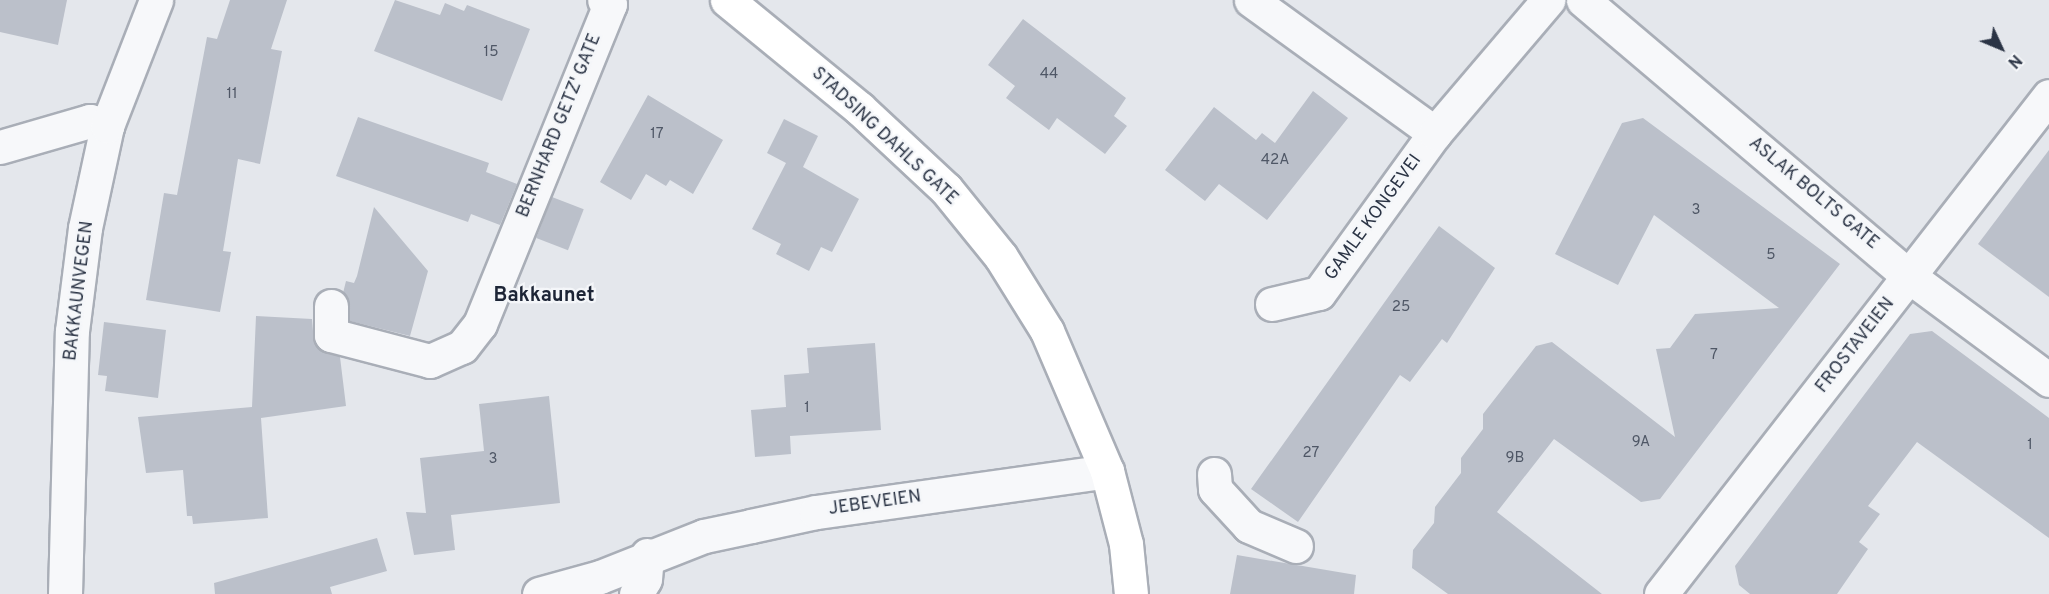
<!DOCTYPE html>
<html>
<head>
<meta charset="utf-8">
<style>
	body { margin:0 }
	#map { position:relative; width:2049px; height:594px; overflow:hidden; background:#e4e7ec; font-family:Overpass,sans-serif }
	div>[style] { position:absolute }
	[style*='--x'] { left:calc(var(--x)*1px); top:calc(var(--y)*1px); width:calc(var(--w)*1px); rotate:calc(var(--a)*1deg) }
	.building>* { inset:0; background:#bbc0ca; transform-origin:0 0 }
	.roads { filter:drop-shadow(2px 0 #a9aeb7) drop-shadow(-2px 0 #a9aeb7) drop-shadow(0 2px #a9aeb7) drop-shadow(0 -2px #a9aeb7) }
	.minor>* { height:33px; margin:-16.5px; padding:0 16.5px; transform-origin:16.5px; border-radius:16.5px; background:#f7f8fa }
	.major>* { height:33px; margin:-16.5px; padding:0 16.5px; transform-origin:16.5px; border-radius:16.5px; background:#fff }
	span { translate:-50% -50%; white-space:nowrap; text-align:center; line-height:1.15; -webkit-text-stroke:4.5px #f4f6f9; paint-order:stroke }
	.number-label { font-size:15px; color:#4f5766 }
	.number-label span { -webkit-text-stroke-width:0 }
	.street-label { font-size:18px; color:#2b3445 }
	.neighbourhood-label { font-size:20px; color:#1d2536; font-weight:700 }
	.north { position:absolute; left:1971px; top:18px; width:60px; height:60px; -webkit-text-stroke:4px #f4f6f9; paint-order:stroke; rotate:134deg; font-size:16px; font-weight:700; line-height:24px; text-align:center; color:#2b3445 }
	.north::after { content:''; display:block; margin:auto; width:21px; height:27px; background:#2b3445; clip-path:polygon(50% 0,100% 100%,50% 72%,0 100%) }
</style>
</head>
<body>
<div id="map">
	<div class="building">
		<i style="clip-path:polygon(0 0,67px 0,58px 45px,0 32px)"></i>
		<i style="clip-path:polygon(230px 0,287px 0,271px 49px,282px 51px,260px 164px,238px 159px,223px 251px,231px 252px,220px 312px,146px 300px,164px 193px,177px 195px,207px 37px,217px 39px)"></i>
		<i style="clip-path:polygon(395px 0,440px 15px,445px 3px,464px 11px,467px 5px,530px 29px,502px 101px,374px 51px)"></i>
		<i style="clip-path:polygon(1023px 19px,1126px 98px,1114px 116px,1127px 126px,1105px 154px,1057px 118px,1049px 130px,1006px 98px,1015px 86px,988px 65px)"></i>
		<i style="clip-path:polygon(1313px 91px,1348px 118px,1267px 220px,1219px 184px,1205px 201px,1165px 170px,1214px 107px,1256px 140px,1262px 133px,1275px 143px)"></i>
		<i style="clip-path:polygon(648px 95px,723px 140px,693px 194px,670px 180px,666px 186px,646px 174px,631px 200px,600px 182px)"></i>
		<i style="clip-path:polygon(358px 117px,489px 163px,486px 172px,517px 184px,500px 225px,471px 214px,468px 222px,336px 176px)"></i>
		<i style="clip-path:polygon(1643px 118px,1840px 264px,1660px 499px,1641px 502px,1554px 439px,1497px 512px,1602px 594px,1448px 594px,1412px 568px,1413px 550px,1434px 523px,1435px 507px,1461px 473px,1461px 458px,1483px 429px,1483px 414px,1536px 346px,1552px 342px,1675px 437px,1656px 349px,1670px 348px,1695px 314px,1779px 308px,1654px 215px,1618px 285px,1555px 254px,1622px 123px)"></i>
		<i style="clip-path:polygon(784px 119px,818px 136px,803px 167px,859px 199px,832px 252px,821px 247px,809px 271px,776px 254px,781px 244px,752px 229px,786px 163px,767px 153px)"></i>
		<i style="clip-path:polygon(2049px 150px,2049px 297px,1978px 244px)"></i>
		<i style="left:552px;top:197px;width:34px;height:44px;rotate:21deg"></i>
		<i style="clip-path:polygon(374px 207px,428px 271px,410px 336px,350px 321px,343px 293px,346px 281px,354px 283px,357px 276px)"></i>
		<i style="clip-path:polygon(1439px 226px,1495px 268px,1447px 343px,1442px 339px,1410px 382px,1400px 375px,1298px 522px,1251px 489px)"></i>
		<i style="clip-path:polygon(256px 316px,312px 319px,314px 343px,340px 357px,346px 406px,261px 418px,268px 518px,193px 524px,192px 516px,187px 516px,183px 470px,146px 473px,138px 417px,252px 407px)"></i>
		<i style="clip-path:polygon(104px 322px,166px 330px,158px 398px,105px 391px,107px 376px,98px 375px)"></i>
		<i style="clip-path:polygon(1932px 331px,2049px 418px,2049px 538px,1917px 442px,1868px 506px,1880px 514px,1859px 542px,1868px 549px,1837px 594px,1750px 594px,1739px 585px,1735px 566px,1910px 334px)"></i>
		<i style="clip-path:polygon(875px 343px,881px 430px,790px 436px,791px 454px,755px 457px,751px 410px,786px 407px,784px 375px,809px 373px,807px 348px)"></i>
		<i style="clip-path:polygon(549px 396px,560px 503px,451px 515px,455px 550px,414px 555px,406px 512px,426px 513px,420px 458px,484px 451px,479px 404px)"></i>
		<i style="clip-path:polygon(377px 538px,387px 571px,330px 587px,332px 594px,215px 594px,214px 583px)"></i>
		<i style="clip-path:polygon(1237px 555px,1356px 575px,1354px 594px,1230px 594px)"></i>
	</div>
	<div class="roads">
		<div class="minor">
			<i style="--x:1251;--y:0;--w:227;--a:35.9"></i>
			<i style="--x:1583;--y:0;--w:429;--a:40.3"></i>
			<i style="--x:1910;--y:277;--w:173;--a:36.5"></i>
			<i style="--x:0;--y:147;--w:94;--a:-16.1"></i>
			<i style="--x:90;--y:121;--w:18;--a:16"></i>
			<i style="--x:1272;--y:304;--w:48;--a:-13.2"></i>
			<i style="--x:1319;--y:293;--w:198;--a:-54.1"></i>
			<i style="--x:1435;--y:133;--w:175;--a:-49.6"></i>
			<i style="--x:331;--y:306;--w:29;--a:90"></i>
			<i style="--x:331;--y:335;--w:102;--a:14.7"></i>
			<i style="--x:430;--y:361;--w:35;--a:-24"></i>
			<i style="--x:462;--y:347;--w:29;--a:-52"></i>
			<i style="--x:480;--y:324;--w:345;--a:-67.9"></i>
			<i style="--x:610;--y:4;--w:7;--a:-146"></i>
			<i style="--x:1214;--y:474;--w:15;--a:86"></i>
			<i style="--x:1215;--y:489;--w:50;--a:47.4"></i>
			<i style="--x:1249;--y:526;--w:51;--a:23.1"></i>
			<i style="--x:65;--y:594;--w:263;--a:-88.5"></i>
			<i style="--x:72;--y:331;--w:104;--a:-82.8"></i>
			<i style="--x:85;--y:228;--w:104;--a:-77.8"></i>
			<i style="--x:107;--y:126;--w:135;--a:-68.7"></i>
			<i style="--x:539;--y:594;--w:63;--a:-15.6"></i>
			<i style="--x:600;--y:577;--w:112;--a:-21.5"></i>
			<i style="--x:704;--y:536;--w:48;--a:-12"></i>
			<i style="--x:751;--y:526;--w:66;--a:-12.2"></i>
			<i style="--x:816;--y:512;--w:294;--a:-8"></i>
			<i style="--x:636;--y:594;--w:17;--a:-59"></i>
			<i style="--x:645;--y:579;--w:24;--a:-85"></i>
			<i style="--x:1661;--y:594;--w:631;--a:-52.08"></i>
		</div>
		<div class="major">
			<i style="--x:727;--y:0;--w:171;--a:39.3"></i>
			<i style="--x:859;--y:108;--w:119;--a:43"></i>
			<i style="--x:946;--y:189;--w:87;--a:51"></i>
			<i style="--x:1001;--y:257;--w:87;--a:58.1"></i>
			<i style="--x:1047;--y:331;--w:152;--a:66.8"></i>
			<i style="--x:1107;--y:471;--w:75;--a:75.4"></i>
			<i style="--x:1126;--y:544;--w:50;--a:84.3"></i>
		</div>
	</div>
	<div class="number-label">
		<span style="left:491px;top:53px">15</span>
		<span style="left:1049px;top:75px">44</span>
		<span style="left:232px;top:95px">11</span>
		<span style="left:657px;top:135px">17</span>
		<span style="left:1275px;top:161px">42A</span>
		<span style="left:1696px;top:211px">3</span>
		<span style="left:1771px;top:256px">5</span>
		<span style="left:1401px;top:308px">25</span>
		<span style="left:1714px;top:356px">7</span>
		<span style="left:807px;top:409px">1</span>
		<span style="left:1641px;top:443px">9A</span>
		<span style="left:2030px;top:446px">1</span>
		<span style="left:1311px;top:454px">27</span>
		<span style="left:1515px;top:459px">9B</span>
		<span style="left:493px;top:460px">3</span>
	</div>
	<div class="street-label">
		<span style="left:560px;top:126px;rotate:-68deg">BERNHARD GETZ' GATE</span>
		<span style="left:884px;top:137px;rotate:43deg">STADSING DAHLS GATE</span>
		<span style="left:1813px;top:194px;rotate:40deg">ASLAK BOLTS GATE</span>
		<span style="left:1374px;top:218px;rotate:-54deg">GAMLE KONGEVEI</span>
		<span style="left:80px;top:291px;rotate:-83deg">BAKKAUNVEGEN</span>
		<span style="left:1856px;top:346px;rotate:-52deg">FROSTAVEIEN</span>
		<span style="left:875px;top:504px;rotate:-8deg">JEBEVEIEN</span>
	</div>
	<div class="neighbourhood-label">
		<span style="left:544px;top:296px">Bakkaunet</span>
	</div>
	<div class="north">N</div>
</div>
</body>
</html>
